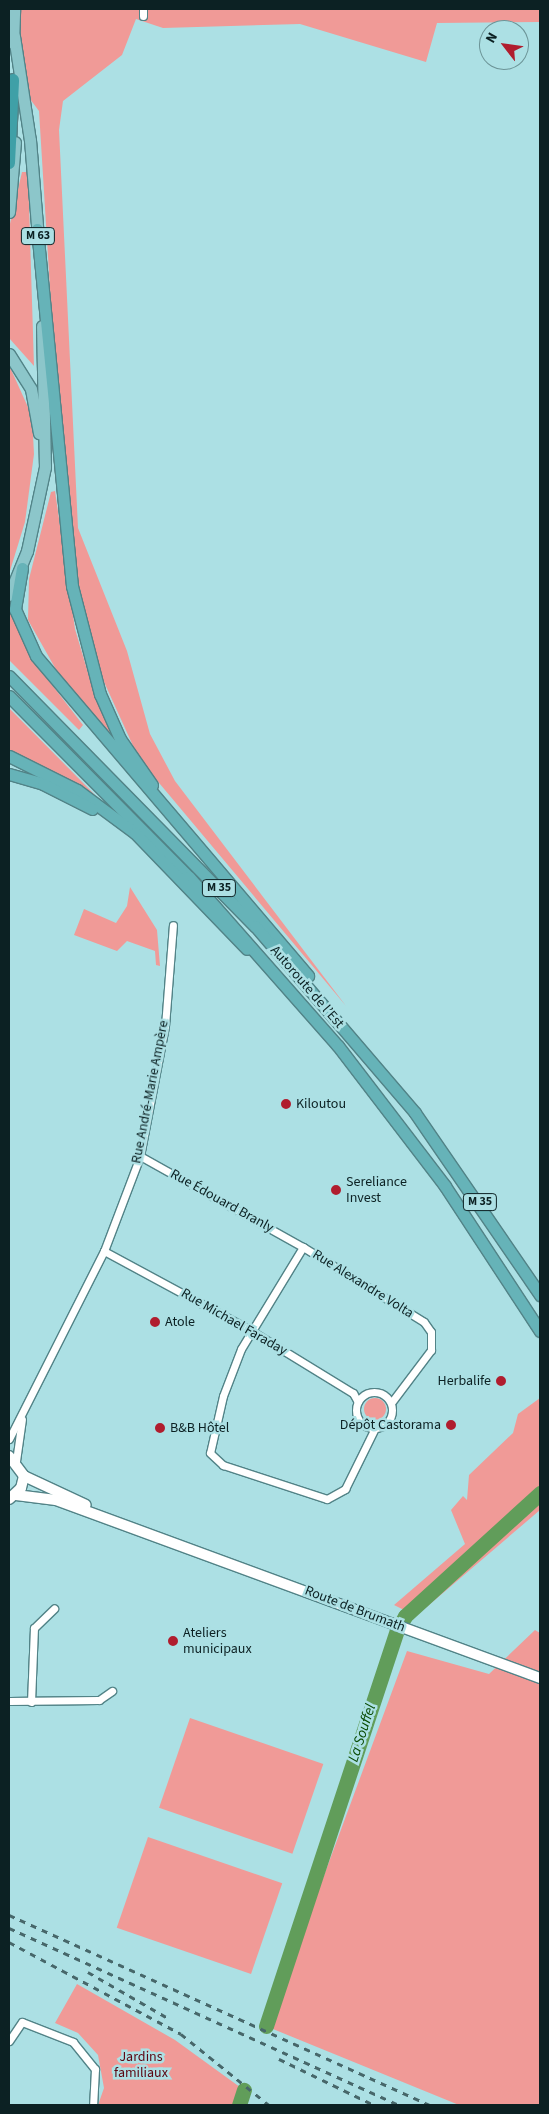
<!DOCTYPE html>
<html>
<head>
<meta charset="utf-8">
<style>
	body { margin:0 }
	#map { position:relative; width:549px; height:2114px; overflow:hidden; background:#ace0e4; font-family:"Source Sans 3",sans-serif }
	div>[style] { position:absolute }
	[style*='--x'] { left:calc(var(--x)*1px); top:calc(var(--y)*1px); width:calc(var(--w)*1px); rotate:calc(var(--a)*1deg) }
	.green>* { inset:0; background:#f09a97; transform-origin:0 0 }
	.round { border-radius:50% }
	.river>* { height:15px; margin:-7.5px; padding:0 7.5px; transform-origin:7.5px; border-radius:7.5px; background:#619d5a }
	.roads { filter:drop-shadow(1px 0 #528387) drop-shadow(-1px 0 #528387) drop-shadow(0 1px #528387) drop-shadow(0 -1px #528387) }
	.minor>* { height:7px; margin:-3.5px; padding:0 3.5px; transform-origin:3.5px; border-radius:3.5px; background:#fff }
	.minor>.ring { margin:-3.5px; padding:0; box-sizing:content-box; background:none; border:7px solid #fff; border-radius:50% }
	.secondary>* { height:10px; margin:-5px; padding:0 5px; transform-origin:5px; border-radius:5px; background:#fff }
	.primary>* { height:11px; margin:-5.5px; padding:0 5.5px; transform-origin:5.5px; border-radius:5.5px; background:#8cc6ca }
	.trunk>* { height:11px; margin:-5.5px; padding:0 5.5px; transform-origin:5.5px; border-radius:5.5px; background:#66b3b8 }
	.motorway>* { height:12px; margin:-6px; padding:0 6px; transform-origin:6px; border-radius:6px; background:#3fa0a7 }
	.rail>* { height:2.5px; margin-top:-1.25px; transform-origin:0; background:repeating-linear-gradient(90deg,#47676a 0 6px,transparent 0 12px) }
	.dots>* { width:14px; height:14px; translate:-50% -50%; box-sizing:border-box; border:2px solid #ace0e4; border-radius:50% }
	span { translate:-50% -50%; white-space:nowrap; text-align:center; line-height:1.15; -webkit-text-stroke:5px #ace0e4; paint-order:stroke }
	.shield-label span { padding:1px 4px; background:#ace0e4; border:1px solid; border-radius:4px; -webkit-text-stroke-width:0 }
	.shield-label { font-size:12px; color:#0c2123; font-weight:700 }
	.street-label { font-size:14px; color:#0c2123 }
	.poi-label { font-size:14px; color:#0c2123 }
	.left { translate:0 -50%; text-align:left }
	.right { translate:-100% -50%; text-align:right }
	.park-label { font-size:14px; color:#5c0511 }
	.water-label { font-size:15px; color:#094a03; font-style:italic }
	.frame { position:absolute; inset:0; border:10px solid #0c2123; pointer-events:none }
	.north { position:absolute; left:479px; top:20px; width:50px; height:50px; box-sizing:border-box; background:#ace0e4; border:1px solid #6c9497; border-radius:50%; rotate:300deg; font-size:14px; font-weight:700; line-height:20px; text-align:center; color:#0c2123 }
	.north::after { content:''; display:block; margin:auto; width:18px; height:22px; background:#b01d2e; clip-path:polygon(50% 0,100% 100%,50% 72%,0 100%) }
</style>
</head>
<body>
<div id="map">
	<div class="green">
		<i style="clip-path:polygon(19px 9px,540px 9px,540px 22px,437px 23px,426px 62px,300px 24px,163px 28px,136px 19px,122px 55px,63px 101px,59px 130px,78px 528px,127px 651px,150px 734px,175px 781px,346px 1006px,139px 759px,100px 673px,76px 573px,52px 321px,39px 111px,27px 95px,20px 51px)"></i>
		<i style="clip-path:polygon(22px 172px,28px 172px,34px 366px,9px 338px,9px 228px)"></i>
		<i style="clip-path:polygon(9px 365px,32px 416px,34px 454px,25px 522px,9px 574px)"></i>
		<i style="clip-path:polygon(55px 491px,75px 629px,96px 700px,115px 739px,58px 673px,28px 620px,29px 579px,51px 492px)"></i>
		<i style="clip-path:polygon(9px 611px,32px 659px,83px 725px,79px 730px,9px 660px)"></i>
		<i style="clip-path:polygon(9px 708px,95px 795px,95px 797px,9px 750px)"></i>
		<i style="clip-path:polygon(130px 887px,157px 930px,160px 966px,156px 965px,155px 951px,127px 941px,117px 951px,74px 935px,84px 909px,116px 923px,127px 906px)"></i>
		<i class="round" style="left:364px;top:1398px;width:22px;height:22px"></i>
		<i style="clip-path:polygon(540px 1398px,540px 1510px,416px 1616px,394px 1605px,465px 1544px,451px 1510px,463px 1496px,467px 1500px,469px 1475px,513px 1433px,518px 1414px)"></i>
		<i style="clip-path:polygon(535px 1630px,540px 1633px,540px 2105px,459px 2105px,268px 2027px,407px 1651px,489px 1674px)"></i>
		<i style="left:190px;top:1718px;width:141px;height:95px;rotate:19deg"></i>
		<i style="left:148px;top:1837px;width:142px;height:96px;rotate:19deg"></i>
		<i style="clip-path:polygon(77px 1984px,175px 2040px,244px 2090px,239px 2105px,98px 2105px,104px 2088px,98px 2055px,78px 2033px,55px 2023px)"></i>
	</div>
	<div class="river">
		<i style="--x:266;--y:2026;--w:417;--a:-71.7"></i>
		<i style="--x:397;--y:1630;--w:16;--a:-60"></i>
		<i style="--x:405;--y:1616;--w:183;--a:-42.3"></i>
		<i style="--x:239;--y:2105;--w:16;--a:-72"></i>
	</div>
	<div class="roads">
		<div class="minor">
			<i style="--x:143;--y:9;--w:7;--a:90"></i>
			<i style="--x:140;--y:1156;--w:187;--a:29.2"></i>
			<i style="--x:303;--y:1247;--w:142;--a:31.8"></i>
			<i style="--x:424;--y:1322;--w:12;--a:55"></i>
			<i style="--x:431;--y:1332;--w:18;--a:90"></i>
			<i style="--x:431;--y:1350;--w:66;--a:127"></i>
			<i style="--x:303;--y:1247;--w:119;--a:121.3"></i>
			<i style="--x:241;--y:1349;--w:50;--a:111"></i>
			<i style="--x:223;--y:1396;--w:58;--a:102.8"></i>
			<i style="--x:210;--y:1453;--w:18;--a:43"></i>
			<i style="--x:223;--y:1465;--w:109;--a:18.1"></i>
			<i style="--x:327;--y:1499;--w:21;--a:-29"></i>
			<i style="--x:345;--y:1489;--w:68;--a:-63.8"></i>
			<i style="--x:104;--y:1251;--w:166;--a:28.4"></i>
			<i style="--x:250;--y:1330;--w:121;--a:31.5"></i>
			<i style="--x:353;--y:1393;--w:10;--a:61"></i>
			<i class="ring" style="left:356px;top:1392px;width:29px;height:29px"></i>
			<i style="--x:9;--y:1439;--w:211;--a:-63.2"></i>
			<i style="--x:104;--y:1251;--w:102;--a:-69.2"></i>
			<i style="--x:140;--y:1156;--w:132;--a:-79.1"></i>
			<i style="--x:165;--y:1026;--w:101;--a:-85.5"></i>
			<i style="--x:16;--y:1461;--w:42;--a:-81.9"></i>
			<i style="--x:9;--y:1701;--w:90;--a:-0.6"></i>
			<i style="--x:99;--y:1700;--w:16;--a:-35"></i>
			<i style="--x:31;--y:1702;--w:74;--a:-87.7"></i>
			<i style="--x:34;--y:1628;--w:28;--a:-44"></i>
			<i style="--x:9;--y:2041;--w:23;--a:-56"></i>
			<i style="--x:22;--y:2022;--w:55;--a:21.4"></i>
			<i style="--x:73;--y:2042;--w:35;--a:51"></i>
			<i style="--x:95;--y:2069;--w:36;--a:93"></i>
		</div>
		<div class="secondary">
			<i style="--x:9;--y:1456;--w:25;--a:53"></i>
			<i style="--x:24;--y:1476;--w:12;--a:104"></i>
			<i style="--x:21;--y:1488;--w:16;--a:137"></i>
			<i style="--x:24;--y:1476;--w:68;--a:25.1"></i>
			<i style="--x:16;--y:1495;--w:40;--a:7.1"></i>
			<i style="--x:56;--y:1500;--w:516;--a:20.19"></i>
		</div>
		<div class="primary">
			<i style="--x:14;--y:36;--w:105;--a:81.3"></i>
			<i style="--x:30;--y:140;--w:97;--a:85.3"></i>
			<i style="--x:13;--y:43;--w:34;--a:-88"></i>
			<i style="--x:9;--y:212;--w:70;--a:-85.1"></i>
			<i style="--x:9;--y:354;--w:41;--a:57.8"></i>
			<i style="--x:31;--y:389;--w:45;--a:79.7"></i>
			<i style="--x:9;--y:595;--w:48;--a:-67.8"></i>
			<i style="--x:27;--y:551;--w:86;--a:-77.9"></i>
			<i style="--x:45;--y:467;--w:141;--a:-91.2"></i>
		</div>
		<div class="trunk">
			<i style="--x:37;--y:229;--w:359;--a:84.4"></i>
			<i style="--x:72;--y:586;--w:112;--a:75.5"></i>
			<i style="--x:100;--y:694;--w:49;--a:66"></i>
			<i style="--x:120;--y:739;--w:56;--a:55.2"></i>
			<i style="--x:22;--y:568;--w:42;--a:99.7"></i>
			<i style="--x:15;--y:609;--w:51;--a:65.9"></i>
			<i style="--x:36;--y:656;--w:420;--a:49.6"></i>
			<i style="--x:9;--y:676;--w:351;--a:45.5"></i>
			<i style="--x:255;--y:926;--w:246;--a:49.4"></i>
			<i style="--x:415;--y:1113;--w:221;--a:55.5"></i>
			<i style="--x:9;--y:696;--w:255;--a:45.2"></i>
			<i style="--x:189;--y:877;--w:225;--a:48.6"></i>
			<i style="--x:338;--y:1046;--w:176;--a:52.6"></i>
			<i style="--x:445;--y:1186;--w:173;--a:56.8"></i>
			<i style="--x:9;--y:756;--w:76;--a:26.6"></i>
			<i style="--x:77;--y:790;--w:72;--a:36.6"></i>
			<i style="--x:135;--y:833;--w:161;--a:46"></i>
			<i style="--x:9;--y:774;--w:35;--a:16"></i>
			<i style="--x:43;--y:784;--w:55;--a:27"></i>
		</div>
		<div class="motorway">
			<i style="--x:9;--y:163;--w:83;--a:-87.2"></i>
		</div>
	</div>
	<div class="rail">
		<i style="--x:9;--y:1915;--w:462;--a:24.3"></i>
		<i style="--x:9;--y:1928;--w:428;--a:24.4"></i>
		<i style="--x:9;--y:1942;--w:195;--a:28.1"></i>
		<i style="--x:181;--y:2034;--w:113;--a:38.9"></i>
		<i style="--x:88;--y:1972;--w:92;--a:29.9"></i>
		<i style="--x:279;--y:2059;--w:106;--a:25.8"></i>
	</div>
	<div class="dots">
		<i style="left:286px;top:1104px;background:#b01d2e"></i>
		<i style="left:336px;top:1190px;background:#b01d2e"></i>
		<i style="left:155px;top:1322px;background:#b01d2e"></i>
		<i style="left:501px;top:1381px;background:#b01d2e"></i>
		<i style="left:451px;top:1425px;background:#b01d2e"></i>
		<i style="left:160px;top:1428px;background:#b01d2e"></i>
		<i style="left:173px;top:1641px;background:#b01d2e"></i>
	</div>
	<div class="shield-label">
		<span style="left:38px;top:236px">M 63</span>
		<span style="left:219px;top:888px">M 35</span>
		<span style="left:480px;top:1202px">M 35</span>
	</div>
	<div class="street-label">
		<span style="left:307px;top:987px;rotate:49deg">Autoroute de l’Est</span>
		<span style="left:150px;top:1092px;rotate:-79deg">Rue André-Marie Ampère</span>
		<span style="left:222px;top:1201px;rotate:29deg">Rue Édouard Branly</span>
		<span style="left:363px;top:1284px;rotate:32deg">Rue Alexandre Volta</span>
		<span style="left:234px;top:1322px;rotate:30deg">Rue Michael Faraday</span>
		<span style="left:355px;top:1609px;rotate:21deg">Route de Brumath</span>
	</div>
	<div class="poi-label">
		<span class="left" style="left:296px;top:1104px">Kiloutou</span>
		<span class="left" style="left:346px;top:1190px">Sereliance<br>Invest</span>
		<span class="left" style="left:165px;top:1322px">Atole</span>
		<span class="right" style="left:491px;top:1381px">Herbalife</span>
		<span class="right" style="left:441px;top:1425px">Dépôt Castorama</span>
		<span class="left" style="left:170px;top:1428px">B&amp;B Hôtel</span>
		<span class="left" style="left:183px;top:1641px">Ateliers<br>municipaux</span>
	</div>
	<div class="park-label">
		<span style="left:141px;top:2065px">Jardins<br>familiaux</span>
	</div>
	<div class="water-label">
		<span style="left:362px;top:1733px;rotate:-72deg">La Souffel</span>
	</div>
	<div class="frame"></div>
	<div class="north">N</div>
</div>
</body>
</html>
